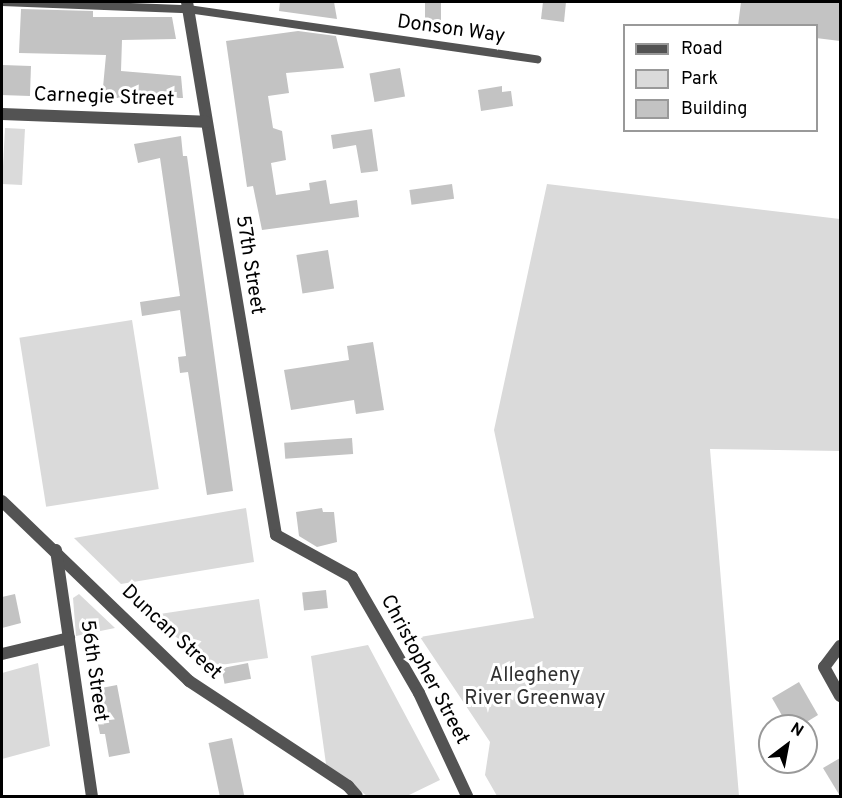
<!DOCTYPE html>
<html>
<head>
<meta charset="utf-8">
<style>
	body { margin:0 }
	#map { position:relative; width:842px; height:798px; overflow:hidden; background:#fff; font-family:Overpass,sans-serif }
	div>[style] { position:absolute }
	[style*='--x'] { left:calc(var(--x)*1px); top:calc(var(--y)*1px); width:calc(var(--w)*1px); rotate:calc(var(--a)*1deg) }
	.green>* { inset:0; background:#dadada; transform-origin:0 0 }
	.building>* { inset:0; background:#c3c3c3; transform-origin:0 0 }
	.lane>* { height:8px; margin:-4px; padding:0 4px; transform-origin:4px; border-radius:4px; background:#535353 }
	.street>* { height:12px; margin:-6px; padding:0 6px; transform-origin:6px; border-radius:6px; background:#535353 }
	span { translate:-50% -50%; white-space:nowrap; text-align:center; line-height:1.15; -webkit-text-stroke:6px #fff; paint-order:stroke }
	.street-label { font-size:20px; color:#000 }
	.park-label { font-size:20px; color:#313131 }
	.frame { position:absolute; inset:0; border:3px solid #000; pointer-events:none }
	.legend { position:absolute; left:623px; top:24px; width:195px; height:108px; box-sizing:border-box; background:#fff; border:2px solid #999; margin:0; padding:8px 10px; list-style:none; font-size:18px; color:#000 }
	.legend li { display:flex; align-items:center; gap:12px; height:30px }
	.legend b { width:30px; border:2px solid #999 }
	.north { position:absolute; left:758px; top:714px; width:60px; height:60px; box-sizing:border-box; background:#fff; border:2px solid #999; border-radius:50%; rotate:32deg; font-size:16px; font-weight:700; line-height:24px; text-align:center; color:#000 }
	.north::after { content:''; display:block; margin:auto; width:21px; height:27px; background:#000; clip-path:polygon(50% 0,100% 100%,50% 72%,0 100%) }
</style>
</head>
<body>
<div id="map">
	<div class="green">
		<i style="left:5px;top:128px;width:20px;height:56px;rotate:3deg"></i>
		<i style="clip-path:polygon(547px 184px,840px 219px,840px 451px,710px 449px,739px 796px,497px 796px,485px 775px,490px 742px,420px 637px,534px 618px,494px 430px)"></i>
		<i style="left:132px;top:320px;width:171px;height:114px;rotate:81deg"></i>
		<i style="clip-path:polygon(246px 508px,254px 562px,121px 584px,74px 538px)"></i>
		<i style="clip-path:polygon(79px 594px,115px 628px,76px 636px,73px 598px)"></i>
		<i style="clip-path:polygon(259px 599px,268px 658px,207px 667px,153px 615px)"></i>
		<i style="clip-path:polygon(368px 645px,440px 780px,407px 796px,367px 796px,326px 764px,311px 656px)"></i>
		<i style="clip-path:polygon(38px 663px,50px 746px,2px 759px,2px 673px)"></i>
	</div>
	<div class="building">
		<i style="clip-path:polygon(280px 2px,334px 2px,337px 19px,279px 11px)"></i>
		<i style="left:425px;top:2px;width:16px;height:25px"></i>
		<i style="clip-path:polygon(543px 2px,566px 2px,564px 22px,541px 19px)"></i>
		<i style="clip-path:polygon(741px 2px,840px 2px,840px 41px,816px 38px,816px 26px,738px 26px)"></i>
		<i style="clip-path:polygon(21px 9px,93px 11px,93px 17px,172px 17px,176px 39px,122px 40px,121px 71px,181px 76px,183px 98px,102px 98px,106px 55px,19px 53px)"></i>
		<i style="clip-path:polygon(298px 31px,336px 36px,344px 68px,286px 73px,289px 93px,268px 96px,273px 128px,282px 131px,286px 160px,271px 163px,276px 195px,310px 190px,309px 183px,326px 180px,330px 204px,357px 200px,359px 217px,262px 230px,253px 186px,247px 187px,226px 41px)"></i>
		<i style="left:2px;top:65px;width:29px;height:30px;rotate:2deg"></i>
		<i style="left:400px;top:68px;width:29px;height:31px;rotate:80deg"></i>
		<i style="clip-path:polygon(502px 86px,502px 92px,511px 91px,513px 106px,481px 111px,478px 90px)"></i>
		<i style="clip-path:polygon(372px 129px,378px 171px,361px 173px,356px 145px,333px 149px,331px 135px)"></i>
		<i style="clip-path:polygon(181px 136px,183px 156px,187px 156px,233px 491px,207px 495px,188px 372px,180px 373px,178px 357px,186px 356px,180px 310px,142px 316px,140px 302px,180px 296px,160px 158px,138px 163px,134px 144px)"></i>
		<i style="left:452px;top:184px;width:15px;height:43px;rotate:82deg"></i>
		<i style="left:328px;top:250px;width:39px;height:32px;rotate:81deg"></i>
		<i style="clip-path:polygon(373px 342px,384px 410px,356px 414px,354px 400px,291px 410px,284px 370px,349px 360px,347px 346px)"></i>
		<i style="left:352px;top:438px;width:16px;height:68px;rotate:86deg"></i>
		<i style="clip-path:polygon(322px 508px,323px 512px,334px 512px,337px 542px,317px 547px,299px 536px,296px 512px)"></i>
		<i style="left:326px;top:590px;width:18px;height:24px;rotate:84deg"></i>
		<i style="clip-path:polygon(15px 594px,21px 623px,2px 628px,2px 597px)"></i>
		<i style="left:248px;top:663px;width:16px;height:27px;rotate:79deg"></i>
		<i style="clip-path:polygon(799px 682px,818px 715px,800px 726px,788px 726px,772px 698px)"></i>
		<i style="clip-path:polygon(117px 685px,130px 753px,109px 757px,105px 734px,100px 734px,91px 690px)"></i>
		<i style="left:232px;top:738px;width:59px;height:24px;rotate:78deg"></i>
		<i style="clip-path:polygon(840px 758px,840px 796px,823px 768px)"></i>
	</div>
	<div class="lane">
		<i style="--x:2;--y:2;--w:186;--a:2.2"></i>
		<i style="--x:188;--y:9;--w:353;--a:8.2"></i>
	</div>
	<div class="street">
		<i style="--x:187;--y:2;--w:540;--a:80.52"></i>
		<i style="--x:276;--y:535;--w:87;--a:28.9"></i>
		<i style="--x:352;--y:577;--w:134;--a:60"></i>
		<i style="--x:419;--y:693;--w:114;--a:65"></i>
		<i style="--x:2;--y:114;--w:204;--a:2.2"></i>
		<i style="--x:2;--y:501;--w:260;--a:43.9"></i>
		<i style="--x:189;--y:681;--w:191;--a:33.4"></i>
		<i style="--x:348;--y:786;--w:13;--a:48"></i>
		<i style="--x:56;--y:550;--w:249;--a:81.7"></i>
		<i style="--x:840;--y:646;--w:26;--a:127"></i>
		<i style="--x:824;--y:667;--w:33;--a:61"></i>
		<i style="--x:2;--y:654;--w:69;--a:-13.4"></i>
	</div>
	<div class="street-label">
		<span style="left:451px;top:30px;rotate:8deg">Donson Way</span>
		<span style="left:104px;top:98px;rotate:2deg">Carnegie Street</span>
		<span style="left:249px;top:265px;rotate:81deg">57th Street</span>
		<span style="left:171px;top:633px;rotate:43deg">Duncan Street</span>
		<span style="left:424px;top:670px;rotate:62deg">Christopher Street</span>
		<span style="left:93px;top:671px;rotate:82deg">56th Street</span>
	</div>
	<div class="park-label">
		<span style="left:535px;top:688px">Allegheny<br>River Greenway</span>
	</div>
	<div class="frame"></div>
	<ul class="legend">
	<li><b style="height:8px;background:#535353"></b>Road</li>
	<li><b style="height:16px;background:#dadada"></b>Park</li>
	<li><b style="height:16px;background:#c3c3c3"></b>Building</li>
	</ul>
	<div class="north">N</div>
</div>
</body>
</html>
